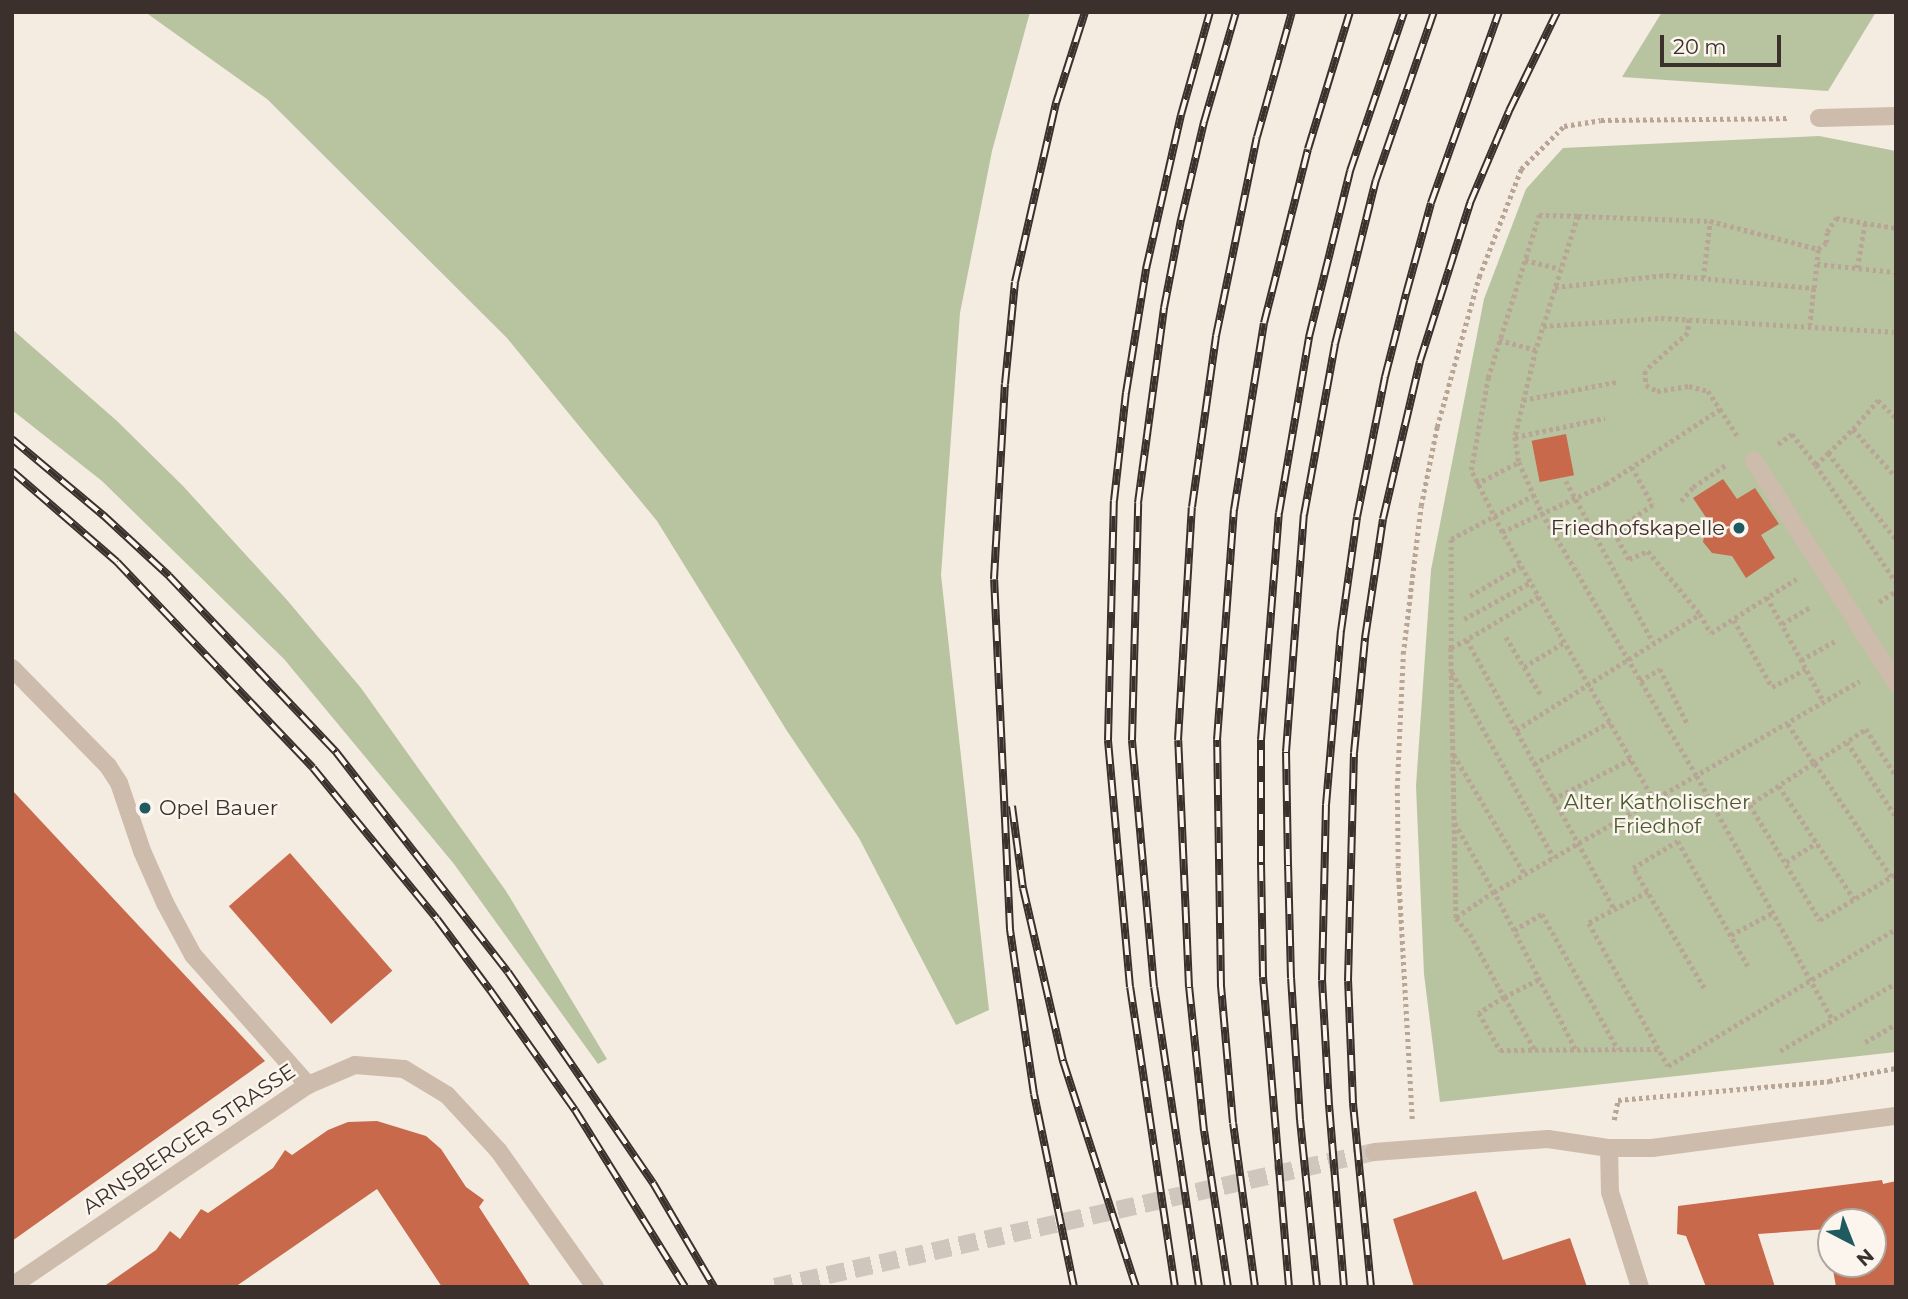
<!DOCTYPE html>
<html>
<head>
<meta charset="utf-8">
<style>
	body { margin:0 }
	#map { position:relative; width:1908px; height:1299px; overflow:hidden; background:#f4ebe1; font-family:Montserrat,sans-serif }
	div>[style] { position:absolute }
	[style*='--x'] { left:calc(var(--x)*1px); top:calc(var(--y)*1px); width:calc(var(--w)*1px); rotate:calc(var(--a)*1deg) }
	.green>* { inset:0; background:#b8c4a0 }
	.building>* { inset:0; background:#c8694b; transform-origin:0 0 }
	.minor-tunnel>* { height:18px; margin-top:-9px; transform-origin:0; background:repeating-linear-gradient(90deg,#cfc6bd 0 18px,transparent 0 27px) }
	.path>* { height:4.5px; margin-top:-2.25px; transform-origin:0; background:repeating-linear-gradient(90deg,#b9a596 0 3.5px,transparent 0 7px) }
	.minor>* { height:18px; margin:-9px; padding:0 9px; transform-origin:9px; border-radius:9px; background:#cdbbac }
	.rail>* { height:8px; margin-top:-4px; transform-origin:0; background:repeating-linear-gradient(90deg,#fbf5ee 0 16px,#3b302b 0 32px); box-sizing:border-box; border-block:2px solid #3b302b }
	.dots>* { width:19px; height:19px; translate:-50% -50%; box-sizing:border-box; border:4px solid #fbf5ee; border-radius:50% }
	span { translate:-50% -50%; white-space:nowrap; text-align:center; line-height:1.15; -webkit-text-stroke:5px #fbf5ee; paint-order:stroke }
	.poi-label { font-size:21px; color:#3b302b }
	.right { translate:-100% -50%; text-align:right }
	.left { translate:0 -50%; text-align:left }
	.park-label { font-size:21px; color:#4a5a2e }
	.street-label { font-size:21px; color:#3b302b }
	.frame { position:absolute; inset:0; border:14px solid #3b302b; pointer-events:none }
	.north { position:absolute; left:1817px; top:1208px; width:70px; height:70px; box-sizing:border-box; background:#fbf5ee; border:2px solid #aea6a0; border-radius:50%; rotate:138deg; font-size:19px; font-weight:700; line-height:28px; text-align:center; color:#3b302b }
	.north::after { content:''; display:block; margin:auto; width:24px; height:32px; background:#1f5a5e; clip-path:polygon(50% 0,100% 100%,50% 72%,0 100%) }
	.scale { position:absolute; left:1660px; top:35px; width:121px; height:32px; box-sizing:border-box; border:4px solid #3b302b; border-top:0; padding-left:9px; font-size:21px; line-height:24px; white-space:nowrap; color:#3b302b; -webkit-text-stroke:5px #fbf5ee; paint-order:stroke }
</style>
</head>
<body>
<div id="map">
	<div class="green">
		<i style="clip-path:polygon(145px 12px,1030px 12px,992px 151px,960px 313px,941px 575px,989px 1010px,956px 1025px,859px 838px,787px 731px,657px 521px,507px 338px,267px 99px)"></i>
		<i style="clip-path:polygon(1662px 12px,1876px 12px,1828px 91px,1622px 77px)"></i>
		<i style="clip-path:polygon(1819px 136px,1896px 151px,1896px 1052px,1440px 1102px,1424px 974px,1416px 786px,1431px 570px,1484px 299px,1526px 189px,1563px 148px)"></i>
		<i style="clip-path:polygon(12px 329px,117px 421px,183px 486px,287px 600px,361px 688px,506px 891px,607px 1059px,598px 1064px,454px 864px,284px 659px,102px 481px,12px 410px)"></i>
	</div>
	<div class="building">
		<i style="left:1566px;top:434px;width:42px;height:35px;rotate:79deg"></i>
		<i style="clip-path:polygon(1723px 479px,1737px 499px,1755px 488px,1779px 524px,1761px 535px,1775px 558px,1746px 578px,1732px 556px,1712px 553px,1703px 542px,1707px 519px,1693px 498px)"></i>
		<i style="clip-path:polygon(12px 790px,265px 1061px,12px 1241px)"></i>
		<i style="left:290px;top:853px;width:156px;height:81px;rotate:49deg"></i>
		<i style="clip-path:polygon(377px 1121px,426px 1136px,441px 1149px,466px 1187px,484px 1200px,479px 1207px,531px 1287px,442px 1287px,377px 1189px,235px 1287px,103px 1287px,156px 1250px,170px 1231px,180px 1239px,201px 1209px,208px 1213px,273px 1168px,285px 1150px,292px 1155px,328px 1130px,348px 1122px)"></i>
		<i style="clip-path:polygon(1882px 1180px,1883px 1184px,1896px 1181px,1896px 1287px,1836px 1287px,1832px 1264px,1873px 1264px,1873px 1222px,1831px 1222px,1831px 1254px,1827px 1229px,1758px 1234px,1775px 1287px,1706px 1287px,1686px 1236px,1677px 1234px,1678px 1206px)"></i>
		<i style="clip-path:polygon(1476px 1191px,1503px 1260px,1570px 1238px,1587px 1287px,1414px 1287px,1393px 1219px)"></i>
	</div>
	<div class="minor-tunnel">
		<i style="--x:775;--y:1287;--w:614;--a:-12.7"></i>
	</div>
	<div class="path">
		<i style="--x:1578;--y:216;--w:132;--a:2.2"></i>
		<i style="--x:1710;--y:221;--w:112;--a:14.5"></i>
		<i style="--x:1525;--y:260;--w:36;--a:14"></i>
		<i style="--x:1817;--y:264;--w:79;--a:5.8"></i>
		<i style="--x:1857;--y:268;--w:46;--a:-79.9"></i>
		<i style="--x:1703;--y:278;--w:57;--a:-83"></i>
		<i style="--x:1555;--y:287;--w:112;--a:-6.2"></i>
		<i style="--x:1666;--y:275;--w:149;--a:5"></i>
		<i style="--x:1814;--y:288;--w:37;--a:96"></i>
		<i style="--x:1814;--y:288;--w:39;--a:-84"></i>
		<i style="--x:1818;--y:249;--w:10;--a:-37"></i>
		<i style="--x:1826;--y:243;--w:11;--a:-85"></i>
		<i style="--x:1827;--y:232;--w:17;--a:-57"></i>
		<i style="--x:1836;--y:218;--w:61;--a:9.5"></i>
		<i style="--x:1689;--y:319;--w:14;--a:94"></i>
		<i style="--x:1688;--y:333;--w:57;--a:138.5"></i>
		<i style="--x:1645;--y:371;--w:14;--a:86"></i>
		<i style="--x:1646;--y:385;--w:13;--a:29"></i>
		<i style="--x:1657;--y:391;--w:32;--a:-9"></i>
		<i style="--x:1689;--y:386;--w:20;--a:15"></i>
		<i style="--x:1708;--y:391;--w:22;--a:56"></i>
		<i style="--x:1543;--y:326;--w:118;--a:-3.9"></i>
		<i style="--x:1661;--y:318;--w:233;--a:3.4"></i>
		<i style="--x:1499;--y:340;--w:38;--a:15"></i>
		<i style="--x:1523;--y:400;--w:95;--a:-11"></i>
		<i style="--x:1853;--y:429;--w:38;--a:-49"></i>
		<i style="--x:1878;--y:400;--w:25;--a:45"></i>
		<i style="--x:1515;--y:437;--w:92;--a:-11.9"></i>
		<i style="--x:1778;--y:444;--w:17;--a:-36"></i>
		<i style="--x:1792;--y:434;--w:39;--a:52"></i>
		<i style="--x:1816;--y:465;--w:17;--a:-45"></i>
		<i style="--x:1828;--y:453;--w:110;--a:51.7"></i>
		<i style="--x:1828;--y:453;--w:35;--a:-44"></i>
		<i style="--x:1853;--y:429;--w:64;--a:48.1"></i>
		<i style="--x:1816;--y:465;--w:142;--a:55.6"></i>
		<i style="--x:1632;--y:467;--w:43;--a:61.1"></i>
		<i style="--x:1653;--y:505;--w:47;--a:145.3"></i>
		<i style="--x:1614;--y:532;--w:31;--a:61"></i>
		<i style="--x:1629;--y:559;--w:21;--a:-23"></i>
		<i style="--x:1648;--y:551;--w:82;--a:50.5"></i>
		<i style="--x:1566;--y:481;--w:183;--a:61.6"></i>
		<i style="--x:1476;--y:484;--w:48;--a:-27.1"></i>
		<i style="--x:1681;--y:501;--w:18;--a:-49"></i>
		<i style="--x:1693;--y:487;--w:40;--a:-34"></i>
		<i style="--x:1502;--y:532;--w:69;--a:-116.6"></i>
		<i style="--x:1471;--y:470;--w:94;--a:-79.5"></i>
		<i style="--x:1488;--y:378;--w:171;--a:-72.6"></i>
		<i style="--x:1539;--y:215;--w:39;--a:1"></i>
		<i style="--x:1578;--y:216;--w:140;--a:107.4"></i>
		<i style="--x:1536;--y:350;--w:89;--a:103.6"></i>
		<i style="--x:1515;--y:437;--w:25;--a:81"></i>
		<i style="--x:1519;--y:462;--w:56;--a:65.7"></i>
		<i style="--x:1542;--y:513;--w:305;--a:59.5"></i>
		<i style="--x:1697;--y:776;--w:279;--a:60.9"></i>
		<i style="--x:1470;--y:596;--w:59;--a:-30.5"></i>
		<i style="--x:1539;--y:597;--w:84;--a:149.2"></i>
		<i style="--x:1467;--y:640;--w:307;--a:61.3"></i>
		<i style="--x:1767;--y:597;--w:119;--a:61.5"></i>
		<i style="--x:1879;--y:602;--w:20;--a:-33"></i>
		<i style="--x:1464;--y:619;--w:77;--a:-28.9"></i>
		<i style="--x:1734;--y:620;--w:77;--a:60.4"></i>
		<i style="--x:1772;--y:687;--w:38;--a:-28"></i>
		<i style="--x:1782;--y:624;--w:35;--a:-31"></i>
		<i style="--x:1506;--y:637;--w:68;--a:58.9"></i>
		<i style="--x:1467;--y:640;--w:18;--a:153"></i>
		<i style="--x:1451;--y:648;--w:109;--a:-90"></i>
		<i style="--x:1451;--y:539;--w:94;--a:-27.9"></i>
		<i style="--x:1451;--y:648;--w:270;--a:88.9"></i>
		<i style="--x:1456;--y:918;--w:21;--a:49"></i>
		<i style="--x:1470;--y:934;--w:72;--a:61.6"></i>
		<i style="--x:1504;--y:997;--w:30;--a:147"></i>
		<i style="--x:1479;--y:1013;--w:43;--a:60.4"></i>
		<i style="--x:1500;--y:1050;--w:159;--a:-0.4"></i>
		<i style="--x:1801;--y:660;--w:38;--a:-29"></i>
		<i style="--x:1524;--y:667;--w:48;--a:-31.4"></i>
		<i style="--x:1452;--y:672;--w:212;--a:61.3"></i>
		<i style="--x:1640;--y:681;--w:23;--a:-31"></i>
		<i style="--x:1660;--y:669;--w:63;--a:63.4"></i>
		<i style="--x:1788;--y:724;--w:47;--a:56.3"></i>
		<i style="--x:1814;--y:763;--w:62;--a:-33.2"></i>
		<i style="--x:1866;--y:729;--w:56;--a:57.4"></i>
		<i style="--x:1516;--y:730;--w:218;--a:-32.2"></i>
		<i style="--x:1700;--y:614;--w:22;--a:60"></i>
		<i style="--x:1711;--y:633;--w:101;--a:-32.4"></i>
		<i style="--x:1847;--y:742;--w:90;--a:56.8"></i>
		<i style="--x:1454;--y:755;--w:139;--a:59.2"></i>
		<i style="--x:1534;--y:764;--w:87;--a:-28.9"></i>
		<i style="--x:1779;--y:786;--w:136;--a:56.4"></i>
		<i style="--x:1553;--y:799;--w:88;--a:-27.1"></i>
		<i style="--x:1654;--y:801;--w:309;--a:-119.5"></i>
		<i style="--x:1502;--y:532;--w:115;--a:-24.8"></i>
		<i style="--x:1606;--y:484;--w:136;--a:-33.3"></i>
		<i style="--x:1720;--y:409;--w:35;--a:57"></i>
		<i style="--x:1455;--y:823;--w:79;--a:60.5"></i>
		<i style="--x:1494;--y:892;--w:46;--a:145.6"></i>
		<i style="--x:1786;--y:862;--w:36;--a:-32"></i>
		<i style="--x:1891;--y:877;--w:138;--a:-124"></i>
		<i style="--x:1814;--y:763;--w:77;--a:146.7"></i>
		<i style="--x:1750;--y:805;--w:135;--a:58.7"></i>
		<i style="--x:1820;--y:920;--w:89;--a:-31.2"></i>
		<i style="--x:1648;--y:892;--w:67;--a:152.3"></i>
		<i style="--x:1589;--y:923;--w:163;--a:61.1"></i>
		<i style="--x:1668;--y:1066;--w:266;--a:-31"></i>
		<i style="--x:1514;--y:930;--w:32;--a:-30"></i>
		<i style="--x:1542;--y:914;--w:155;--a:60.6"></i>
		<i style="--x:1731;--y:935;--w:47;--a:-28.2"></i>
		<i style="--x:1704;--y:988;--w:139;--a:-120.6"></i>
		<i style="--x:1633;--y:868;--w:52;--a:-31"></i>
		<i style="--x:1678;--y:841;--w:143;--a:60.8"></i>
		<i style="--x:1865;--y:1042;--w:36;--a:-30"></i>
		<i style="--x:1534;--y:1049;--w:60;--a:-120"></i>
		<i style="--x:1504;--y:997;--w:39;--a:-27"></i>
		<i style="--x:1575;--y:1049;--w:177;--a:-117.3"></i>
		<i style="--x:1494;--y:892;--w:422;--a:-30"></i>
		<i style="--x:1780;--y:1051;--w:134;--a:-30.4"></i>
		<i style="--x:1412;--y:1119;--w:253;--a:-93.2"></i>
		<i style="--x:1398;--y:866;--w:78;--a:-90.7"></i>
		<i style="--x:1397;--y:788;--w:134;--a:-87.4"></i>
		<i style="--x:1403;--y:654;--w:149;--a:-83.1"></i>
		<i style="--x:1421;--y:506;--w:81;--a:-78.6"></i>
		<i style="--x:1437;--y:427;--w:156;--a:-74.4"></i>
		<i style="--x:1479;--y:277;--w:116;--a:-68.7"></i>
		<i style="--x:1521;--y:169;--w:61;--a:-45"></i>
		<i style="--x:1564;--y:126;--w:37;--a:-9"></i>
		<i style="--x:1601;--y:120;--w:189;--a:-0.6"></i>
		<i style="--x:1614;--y:1120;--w:20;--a:-79"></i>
		<i style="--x:1618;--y:1100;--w:212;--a:-5.1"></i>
		<i style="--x:1829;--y:1081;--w:68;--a:-11"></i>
	</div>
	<div class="minor">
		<i style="--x:1819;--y:118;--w:77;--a:-1.5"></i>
		<i style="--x:1754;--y:461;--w:264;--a:57.4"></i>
		<i style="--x:12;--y:668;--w:137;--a:45.6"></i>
		<i style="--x:108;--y:766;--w:20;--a:57"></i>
		<i style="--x:119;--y:783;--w:72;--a:71.3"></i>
		<i style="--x:142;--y:851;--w:57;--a:66.1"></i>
		<i style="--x:165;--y:903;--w:59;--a:61.7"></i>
		<i style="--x:193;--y:955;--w:174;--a:48.5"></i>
		<i style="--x:1609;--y:1148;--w:44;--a:88.7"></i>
		<i style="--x:1610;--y:1192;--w:100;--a:72.5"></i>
		<i style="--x:1374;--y:1152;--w:174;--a:-4.3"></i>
		<i style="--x:1548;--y:1139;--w:62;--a:8.4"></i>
		<i style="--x:1609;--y:1148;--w:43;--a:0"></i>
		<i style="--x:1652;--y:1148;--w:246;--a:-7.5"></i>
		<i style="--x:12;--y:1286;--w:358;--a:-34.2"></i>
		<i style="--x:308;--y:1085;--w:51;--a:-23.1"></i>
		<i style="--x:355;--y:1065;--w:49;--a:4.7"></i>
		<i style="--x:404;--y:1069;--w:50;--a:31.2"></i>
		<i style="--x:447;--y:1095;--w:75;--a:47.2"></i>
		<i style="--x:498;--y:1150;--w:168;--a:54.7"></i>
	</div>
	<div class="rail">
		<i style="--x:12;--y:439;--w:119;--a:39.9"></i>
		<i style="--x:103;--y:515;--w:90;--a:42.7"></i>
		<i style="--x:169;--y:576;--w:243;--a:46.5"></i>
		<i style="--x:336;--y:752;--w:279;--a:52"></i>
		<i style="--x:508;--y:972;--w:256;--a:55.5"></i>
		<i style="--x:653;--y:1183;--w:121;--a:59.6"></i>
		<i style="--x:12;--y:471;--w:139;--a:40.9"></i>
		<i style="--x:117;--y:562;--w:284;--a:46.4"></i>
		<i style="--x:313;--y:768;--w:195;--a:50.6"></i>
		<i style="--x:437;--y:919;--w:89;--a:53.3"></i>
		<i style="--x:490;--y:990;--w:147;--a:54.7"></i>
		<i style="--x:575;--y:1110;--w:208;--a:58.1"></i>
		<i style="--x:1012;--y:806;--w:83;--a:82.4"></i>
		<i style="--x:1023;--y:888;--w:178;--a:77"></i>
		<i style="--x:1063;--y:1061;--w:237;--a:72.1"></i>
		<i style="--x:1074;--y:1287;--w:197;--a:-101.7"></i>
		<i style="--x:1034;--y:1094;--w:167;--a:-98.3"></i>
		<i style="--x:1010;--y:929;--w:350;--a:-92.6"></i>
		<i style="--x:994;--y:579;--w:195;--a:-86.8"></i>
		<i style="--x:1005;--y:384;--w:102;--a:-84.4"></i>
		<i style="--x:1015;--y:282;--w:184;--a:-77.1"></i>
		<i style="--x:1056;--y:103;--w:96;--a:-72.3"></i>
		<i style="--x:1175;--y:1287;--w:303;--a:-98.5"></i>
		<i style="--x:1130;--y:987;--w:248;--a:-95.1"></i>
		<i style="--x:1108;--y:740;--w:239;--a:-88.6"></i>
		<i style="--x:1114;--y:501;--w:109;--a:-83.7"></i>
		<i style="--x:1126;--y:393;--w:126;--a:-80.8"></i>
		<i style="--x:1146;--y:269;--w:158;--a:-77.2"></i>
		<i style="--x:1181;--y:115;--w:107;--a:-74.3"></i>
		<i style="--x:1199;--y:1287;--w:303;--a:-98.5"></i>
		<i style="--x:1154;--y:987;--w:248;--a:-95.1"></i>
		<i style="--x:1132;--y:740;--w:237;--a:-88.5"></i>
		<i style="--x:1138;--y:503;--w:197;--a:-82.4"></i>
		<i style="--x:1164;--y:308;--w:90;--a:-79.1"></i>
		<i style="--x:1181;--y:220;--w:101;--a:-76.8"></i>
		<i style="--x:1204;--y:122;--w:115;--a:-73.8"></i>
		<i style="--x:1228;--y:1287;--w:158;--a:-98.7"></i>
		<i style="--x:1204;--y:1131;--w:145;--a:-95.9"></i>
		<i style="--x:1189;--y:987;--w:247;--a:-92.5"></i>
		<i style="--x:1178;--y:740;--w:233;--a:-86.6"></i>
		<i style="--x:1192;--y:507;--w:173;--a:-82"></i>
		<i style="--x:1216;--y:336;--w:203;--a:-78.4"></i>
		<i style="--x:1257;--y:137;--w:130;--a:-74.4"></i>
		<i style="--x:1255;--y:1287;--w:165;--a:-97.6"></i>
		<i style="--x:1233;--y:1123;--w:137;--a:-95"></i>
		<i style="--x:1221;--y:987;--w:247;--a:-90.9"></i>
		<i style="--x:1217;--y:740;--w:231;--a:-85.8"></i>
		<i style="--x:1234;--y:510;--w:189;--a:-80.9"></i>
		<i style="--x:1264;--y:323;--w:179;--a:-75.8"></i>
		<i style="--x:1308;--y:149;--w:143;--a:-73"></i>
		<i style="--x:1289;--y:1287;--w:311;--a:-94.8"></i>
		<i style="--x:1263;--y:977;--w:115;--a:-91"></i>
		<i style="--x:1261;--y:862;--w:122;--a:-90"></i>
		<i style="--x:1261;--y:740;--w:228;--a:-85.5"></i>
		<i style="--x:1279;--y:513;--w:179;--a:-80.3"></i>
		<i style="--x:1309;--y:337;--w:171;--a:-76.1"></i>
		<i style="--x:1350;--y:171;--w:168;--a:-71.2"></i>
		<i style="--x:1317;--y:1287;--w:168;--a:-95.8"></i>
		<i style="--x:1300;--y:1120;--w:142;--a:-93.6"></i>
		<i style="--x:1291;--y:978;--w:113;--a:-91.5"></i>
		<i style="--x:1288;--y:865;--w:113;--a:-91"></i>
		<i style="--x:1286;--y:752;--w:238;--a:-85.7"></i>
		<i style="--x:1304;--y:515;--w:174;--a:-79.7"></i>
		<i style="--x:1335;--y:344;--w:169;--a:-76"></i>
		<i style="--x:1376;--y:180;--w:178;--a:-71"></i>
		<i style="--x:1344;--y:1287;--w:183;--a:-94.7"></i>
		<i style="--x:1329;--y:1105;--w:125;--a:-93.2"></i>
		<i style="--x:1322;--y:980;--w:175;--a:-88.7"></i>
		<i style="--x:1326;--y:805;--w:175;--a:-85.1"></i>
		<i style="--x:1341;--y:631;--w:115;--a:-82"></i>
		<i style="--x:1357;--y:517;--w:143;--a:-78.7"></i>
		<i style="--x:1385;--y:377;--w:86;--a:-75.8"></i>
		<i style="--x:1406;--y:294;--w:94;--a:-74.6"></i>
		<i style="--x:1431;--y:203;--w:203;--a:-70.4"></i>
		<i style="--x:1371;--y:1287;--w:185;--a:-95.6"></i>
		<i style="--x:1353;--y:1103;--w:122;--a:-92.3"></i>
		<i style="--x:1348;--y:981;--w:228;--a:-88.5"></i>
		<i style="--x:1354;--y:753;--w:116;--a:-84.5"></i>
		<i style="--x:1365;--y:638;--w:120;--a:-81.4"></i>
		<i style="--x:1383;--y:519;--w:162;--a:-76.8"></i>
		<i style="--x:1420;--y:361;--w:166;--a:-72.4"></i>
		<i style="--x:1470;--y:203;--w:100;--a:-67"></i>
		<i style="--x:1509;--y:111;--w:110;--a:-64.1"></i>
	</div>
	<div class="dots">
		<i style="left:1739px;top:528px;background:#1f5a5e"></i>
		<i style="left:145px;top:808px;background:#1f5a5e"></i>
	</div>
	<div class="poi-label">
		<span class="right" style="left:1725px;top:528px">Friedhofskapelle</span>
		<span class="left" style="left:159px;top:808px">Opel Bauer</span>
	</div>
	<div class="park-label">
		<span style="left:1657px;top:814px">Alter Katholischer<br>Friedhof</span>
	</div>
	<div class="street-label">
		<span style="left:189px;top:1139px;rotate:-34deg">ARNSBERGER STRASSE</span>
	</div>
	<div class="frame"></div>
	<div class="north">N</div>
	<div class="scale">20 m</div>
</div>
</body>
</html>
